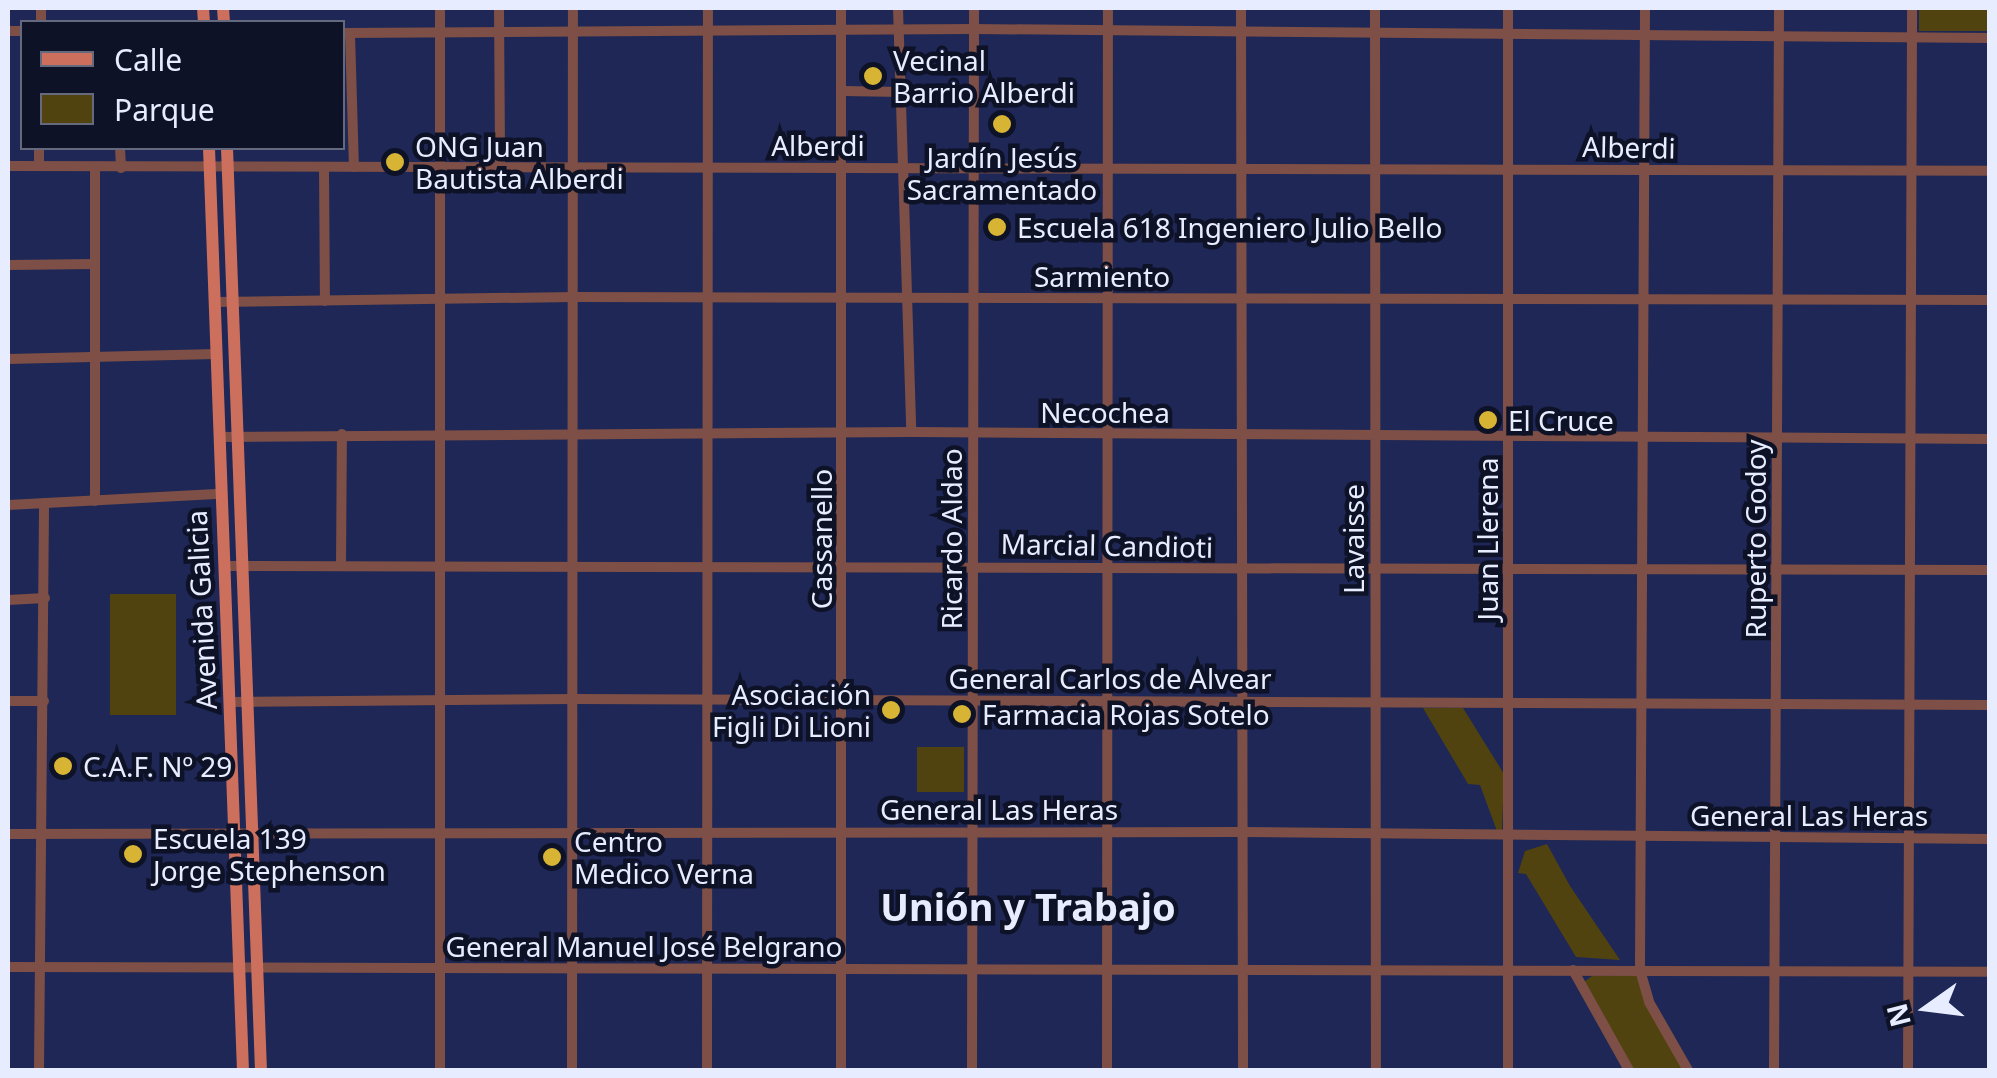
<!DOCTYPE html>
<html>
<head>
<meta charset="utf-8">
<style>
	body { margin:0 }
	#map { position:relative; width:1997px; height:1078px; overflow:hidden; background:#1e2755; font-family:"Noto Sans",sans-serif }
	div>[style] { position:absolute }
	[style*='--x'] { left:calc(var(--x)*1px); top:calc(var(--y)*1px); width:calc(var(--w)*1px); rotate:calc(var(--a)*1deg) }
	.green>* { inset:0; background:#514310; transform-origin:0 0 }
	.minor>* { height:10px; margin:-5px; padding:0 5px; transform-origin:5px; border-radius:5px; background:#7d4f46 }
	.major>* { height:12px; margin:-6px; padding:0 6px; transform-origin:6px; border-radius:6px; background:#cc6f5d }
	.dots>* { width:28px; height:28px; translate:-50% -50%; box-sizing:border-box; border:5px solid #0e1227; border-radius:50% }
	span { translate:-50% -50%; white-space:nowrap; text-align:center; line-height:1.15; -webkit-text-stroke:9px #0e1227; paint-order:stroke }
	.poi-label { font-size:28px; color:#e7ecff }
	.left { translate:0 -50%; text-align:left }
	.right { translate:-100% -50%; text-align:right }
	.street-label { font-size:28px; color:#e7ecff }
	.district-label { font-size:38px; color:#e7ecff; font-weight:700 }
	.frame { position:absolute; inset:0; border:10px solid #e7ecff; pointer-events:none }
	.legend { position:absolute; left:20px; top:20px; width:325px; height:130px; box-sizing:border-box; background:#0e1227; border:2px solid #65697d; margin:0; padding:12px 18px; list-style:none; font-size:30px; color:#e7ecff }
	.legend li { display:flex; align-items:center; gap:20px; height:50px }
	.legend b { width:50px; border:2px solid #65697d }
	.north { position:absolute; left:1877px; top:958px; width:100px; height:100px; -webkit-text-stroke:8px #0e1227; paint-order:stroke; rotate:256deg; font-size:28px; font-weight:700; line-height:40px; text-align:center; color:#e7ecff }
	.north::after { content:''; display:block; margin:auto; width:35px; height:45px; background:#e7ecff; clip-path:polygon(50% 0,100% 100%,50% 72%,0 100%) }
</style>
</head>
<body>
<div id="map">
	<div class="green">
		<i style="left:1919px;top:8px;width:70px;height:23px"></i>
		<i style="left:110px;top:594px;width:66px;height:121px"></i>
		<i style="clip-path:polygon(1423px 708px,1463px 708px,1504px 774px,1502px 830px,1497px 831px,1480px 785px,1468px 784px)"></i>
		<i style="left:917px;top:747px;width:47px;height:45px"></i>
		<i style="clip-path:polygon(1547px 844px,1570px 886px,1620px 960px,1576px 957px,1526px 874px,1518px 873px,1525px 851px)"></i>
		<i style="clip-path:polygon(1637px 976px,1646px 1004px,1685px 1070px,1632px 1070px,1584px 982px,1592px 976px)"></i>
	</div>
	<div class="minor">
		<i style="--x:41;--y:8;--w:14;--a:90"></i>
		<i style="--x:499;--y:8;--w:158;--a:89.6"></i>
		<i style="--x:841;--y:8;--w:1062;--a:90"></i>
		<i style="--x:898;--y:8;--w:424;--a:88.2"></i>
		<i style="--x:1241;--y:8;--w:1062;--a:89.89"></i>
		<i style="--x:1375;--y:8;--w:1062;--a:89.95"></i>
		<i style="--x:1645;--y:8;--w:962;--a:90.3"></i>
		<i style="--x:1640;--y:970;--w:33;--a:74"></i>
		<i style="--x:1649;--y:1002;--w:78;--a:60.2"></i>
		<i style="--x:8;--y:31;--w:14;--a:0"></i>
		<i style="--x:342;--y:33;--w:632;--a:-0.36"></i>
		<i style="--x:974;--y:29;--w:1016;--a:0.51"></i>
		<i style="--x:350;--y:34;--w:133;--a:88.3"></i>
		<i style="--x:843;--y:91;--w:58;--a:1"></i>
		<i style="--x:120;--y:148;--w:20;--a:87"></i>
		<i style="--x:8;--y:166;--w:1982;--a:0.14"></i>
		<i style="--x:39;--y:166;--w:18;--a:-90"></i>
		<i style="--x:324;--y:167;--w:134;--a:89.6"></i>
		<i style="--x:8;--y:265;--w:87;--a:-0.7"></i>
		<i style="--x:214;--y:302;--w:360;--a:-0.8"></i>
		<i style="--x:574;--y:297;--w:1416;--a:0.12"></i>
		<i style="--x:8;--y:359;--w:208;--a:-1.4"></i>
		<i style="--x:220;--y:437;--w:691;--a:-0.41"></i>
		<i style="--x:911;--y:432;--w:1079;--a:0.37"></i>
		<i style="--x:95;--y:501;--w:334;--a:-90"></i>
		<i style="--x:8;--y:505;--w:213;--a:-3"></i>
		<i style="--x:225;--y:566;--w:1765;--a:0.13"></i>
		<i style="--x:341;--y:566;--w:132;--a:-89.6"></i>
		<i style="--x:8;--y:600;--w:37;--a:-3"></i>
		<i style="--x:8;--y:701;--w:36;--a:0"></i>
		<i style="--x:230;--y:702;--w:343;--a:-0.5"></i>
		<i style="--x:573;--y:699;--w:1417;--a:0.24"></i>
		<i style="--x:8;--y:834;--w:1234;--a:-0.09"></i>
		<i style="--x:1242;--y:832;--w:748;--a:0.54"></i>
		<i style="--x:8;--y:967;--w:1982;--a:0.14"></i>
		<i style="--x:1573;--y:970;--w:115;--a:60.8"></i>
		<i style="--x:39;--y:1070;--w:567;--a:-89.49"></i>
		<i style="--x:440;--y:1070;--w:1062;--a:-90"></i>
		<i style="--x:572;--y:1070;--w:1062;--a:-89.95"></i>
		<i style="--x:707;--y:1070;--w:1062;--a:-89.95"></i>
		<i style="--x:972;--y:1070;--w:1062;--a:-89.89"></i>
		<i style="--x:1107;--y:1070;--w:1062;--a:-89.95"></i>
		<i style="--x:1508;--y:1070;--w:1062;--a:-90"></i>
		<i style="--x:1774;--y:1070;--w:1062;--a:-89.73"></i>
		<i style="--x:1908;--y:1070;--w:1062;--a:-89.78"></i>
	</div>
	<div class="major">
		<i style="--x:203;--y:8;--w:14;--a:86"></i>
		<i style="--x:223;--y:8;--w:14;--a:86"></i>
		<i style="--x:209;--y:148;--w:923;--a:87.89"></i>
		<i style="--x:227;--y:148;--w:923;--a:87.89"></i>
	</div>
	<div class="dots">
		<i style="left:873px;top:76px;background:#d8b434"></i>
		<i style="left:1002px;top:124px;background:#d8b434"></i>
		<i style="left:395px;top:162px;background:#d8b434"></i>
		<i style="left:997px;top:227px;background:#d8b434"></i>
		<i style="left:1488px;top:420px;background:#d8b434"></i>
		<i style="left:891px;top:710px;background:#d8b434"></i>
		<i style="left:962px;top:714px;background:#d8b434"></i>
		<i style="left:63px;top:766px;background:#d8b434"></i>
		<i style="left:133px;top:854px;background:#d8b434"></i>
		<i style="left:552px;top:857px;background:#d8b434"></i>
	</div>
	<div class="poi-label">
		<span class="left" style="left:893px;top:76px">Vecinal<br>Barrio Alberdi</span>
		<span class="left" style="left:415px;top:162px">ONG Juan<br>Bautista Alberdi</span>
		<span style="left:1002px;top:173px">Jardín Jesús<br>Sacramentado</span>
		<span class="left" style="left:1017px;top:227px">Escuela 618 Ingeniero Julio Bello</span>
		<span class="left" style="left:1508px;top:420px">El Cruce</span>
		<span class="right" style="left:871px;top:710px">Asociación<br>Figli Di Lioni</span>
		<span class="left" style="left:982px;top:714px">Farmacia Rojas Sotelo</span>
		<span class="left" style="left:83px;top:766px">C.A.F. Nº 29</span>
		<span class="left" style="left:153px;top:854px">Escuela 139<br>Jorge Stephenson</span>
		<span class="left" style="left:574px;top:857px">Centro<br>Medico Verna</span>
	</div>
	<div class="street-label">
		<span style="left:818px;top:145px">Alberdi</span>
		<span style="left:1629px;top:147px;rotate:1deg">Alberdi</span>
		<span style="left:1102px;top:276px">Sarmiento</span>
		<span style="left:1105px;top:412px">Necochea</span>
		<span style="left:821px;top:539px;rotate:-90deg">Cassanello</span>
		<span style="left:951px;top:539px;rotate:-90deg">Ricardo Aldao</span>
		<span style="left:1353px;top:539px;rotate:-90deg">Lavaisse</span>
		<span style="left:1487px;top:539px;rotate:-90deg">Juan Llerena</span>
		<span style="left:1755px;top:539px;rotate:-90deg">Ruperto Godoy</span>
		<span style="left:1107px;top:545px;rotate:1deg">Marcial Candioti</span>
		<span style="left:201px;top:610px;rotate:-93deg">Avenida Galicia</span>
		<span style="left:1110px;top:678px">General Carlos de Alvear</span>
		<span style="left:999px;top:809px">General Las Heras</span>
		<span style="left:1809px;top:815px">General Las Heras</span>
		<span style="left:644px;top:946px">General Manuel José Belgrano</span>
	</div>
	<div class="district-label">
		<span style="left:1028px;top:907px">Unión y Trabajo</span>
	</div>
	<div class="frame"></div>
	<ul class="legend">
	<li><b style="height:12px;background:#cc6f5d"></b>Calle</li>
	<li><b style="height:28px;background:#514310"></b>Parque</li>
	</ul>
	<div class="north">N</div>
</div>
</body>
</html>
